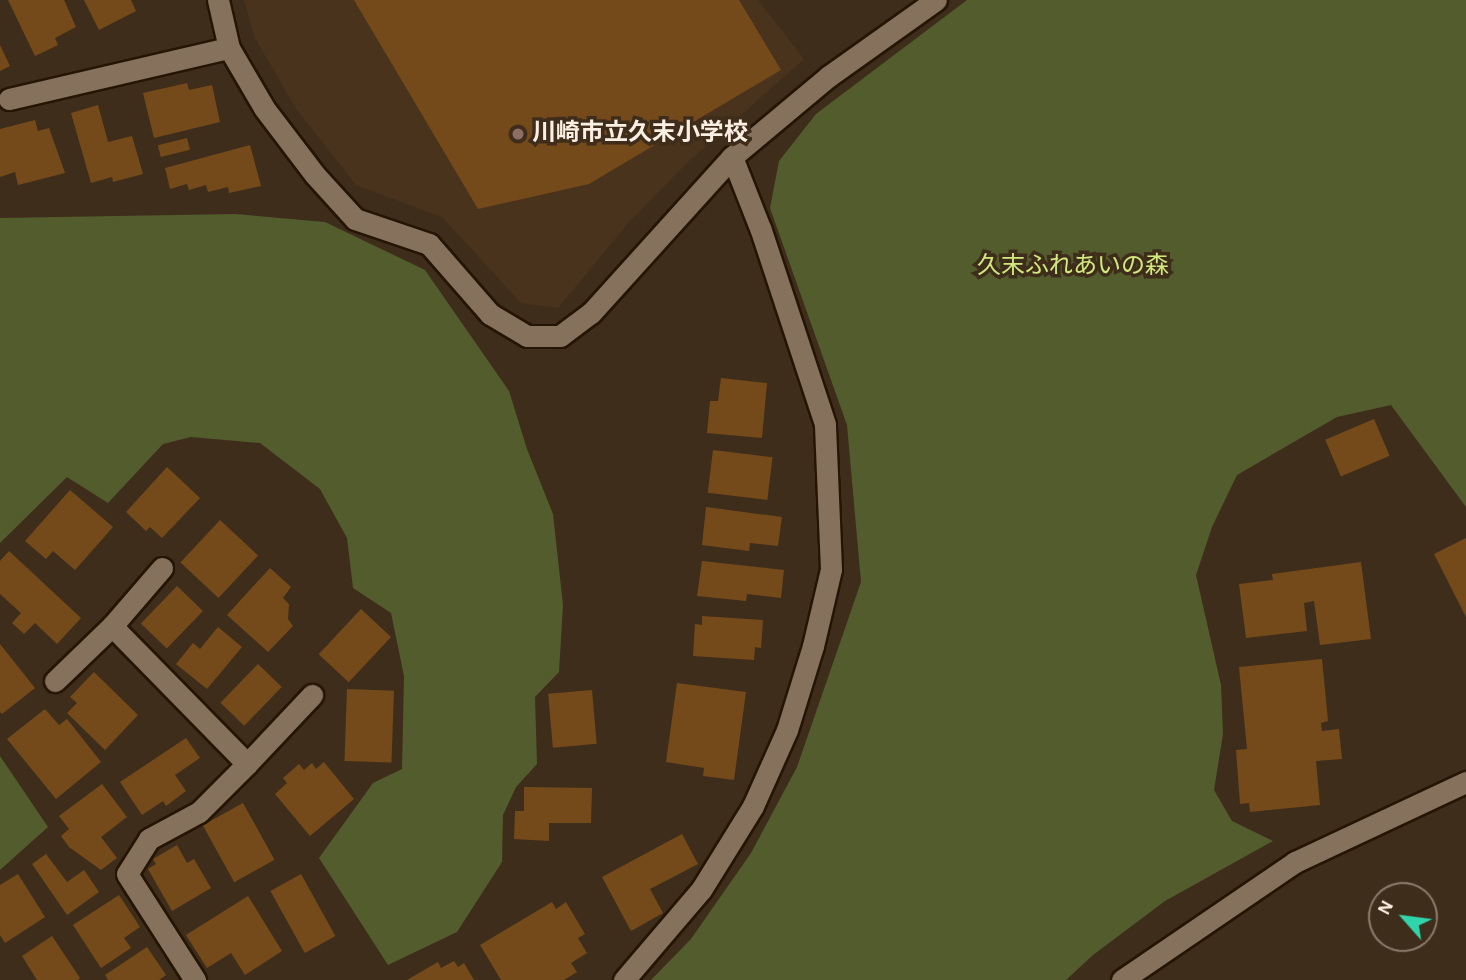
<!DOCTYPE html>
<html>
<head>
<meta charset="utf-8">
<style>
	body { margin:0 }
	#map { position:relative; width:1466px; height:980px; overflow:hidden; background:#3f2d1b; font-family:"Alegreya Sans","Noto Sans JP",sans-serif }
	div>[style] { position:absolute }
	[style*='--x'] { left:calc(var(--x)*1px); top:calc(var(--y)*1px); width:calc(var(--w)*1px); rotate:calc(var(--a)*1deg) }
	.built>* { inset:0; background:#4a331c }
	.green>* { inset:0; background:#525c2d }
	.building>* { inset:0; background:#744a1b; transform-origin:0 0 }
	.roads { filter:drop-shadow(2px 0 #251504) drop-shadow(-2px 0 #251504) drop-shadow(0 2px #251504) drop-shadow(0 -2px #251504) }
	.lane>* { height:21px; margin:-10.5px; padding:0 10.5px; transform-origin:10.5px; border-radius:10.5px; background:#86715d }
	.street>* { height:21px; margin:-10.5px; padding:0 10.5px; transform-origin:10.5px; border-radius:10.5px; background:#86715d }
	.dots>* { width:19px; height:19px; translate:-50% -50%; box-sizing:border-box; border:4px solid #3f2d1b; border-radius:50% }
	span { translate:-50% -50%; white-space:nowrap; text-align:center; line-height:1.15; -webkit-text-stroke:7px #3f2d1b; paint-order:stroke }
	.poi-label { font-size:24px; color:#fbefe3; font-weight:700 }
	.left { translate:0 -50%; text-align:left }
	.park-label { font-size:24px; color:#d1e87e }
	.north { position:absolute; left:1368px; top:882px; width:70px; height:70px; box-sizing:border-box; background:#3f2d1b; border:2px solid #8a7b6b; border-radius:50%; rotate:298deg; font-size:19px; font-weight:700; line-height:28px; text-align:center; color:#fbefe3 }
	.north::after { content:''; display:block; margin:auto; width:24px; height:32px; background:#30d4aa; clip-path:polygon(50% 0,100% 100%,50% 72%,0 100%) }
</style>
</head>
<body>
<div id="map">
	<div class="built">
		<i style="clip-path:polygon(244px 0,758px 0,804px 59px,688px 162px,629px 222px,558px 308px,521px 303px,442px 217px,356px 185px,295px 107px,254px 36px)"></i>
	</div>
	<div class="green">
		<i style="clip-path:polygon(967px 0,1466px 0,1466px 507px,1391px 405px,1337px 417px,1237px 475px,1212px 527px,1196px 575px,1221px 685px,1223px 734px,1214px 790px,1232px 821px,1273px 841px,1165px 901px,1093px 955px,1066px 980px,651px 980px,691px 939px,751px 853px,797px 767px,861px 582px,847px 425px,770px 208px,779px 161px,816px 114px)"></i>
		<i style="clip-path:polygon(235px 214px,325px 222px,425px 270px,509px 391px,527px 449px,553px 514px,563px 605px,559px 672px,535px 697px,537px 764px,516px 787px,503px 815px,502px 862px,457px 932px,388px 965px,319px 858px,373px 783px,402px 769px,404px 676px,391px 613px,353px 588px,347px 538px,320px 489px,260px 443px,191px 437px,163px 444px,108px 503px,67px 477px,0 543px,0 218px)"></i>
		<i style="clip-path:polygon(0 756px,48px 827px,0 870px)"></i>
	</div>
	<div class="building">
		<i style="clip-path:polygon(8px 0,64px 0,76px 27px,55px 38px,58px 45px,35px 56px)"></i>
		<i style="clip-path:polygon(84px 0,131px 0,136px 11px,99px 30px)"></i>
		<i style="clip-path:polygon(354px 0,739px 0,781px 70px,589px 184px,478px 209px)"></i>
		<i style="clip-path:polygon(0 45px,10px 66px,0 71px)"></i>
		<i style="clip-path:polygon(187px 83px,189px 90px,212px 85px,220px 122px,154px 138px,143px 93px)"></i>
		<i style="clip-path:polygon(98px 105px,108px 142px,132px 136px,143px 174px,113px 182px,112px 177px,91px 183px,71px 113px)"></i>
		<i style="clip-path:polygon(35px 120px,38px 131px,49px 128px,65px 173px,18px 185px,15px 172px,0 177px,0 129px)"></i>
		<i style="left:187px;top:138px;width:12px;height:30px;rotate:76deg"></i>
		<i style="clip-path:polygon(250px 145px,261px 186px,229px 193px,228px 187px,208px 192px,206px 185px,189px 190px,187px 184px,170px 189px,165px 168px)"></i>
		<i style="clip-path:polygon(721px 378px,767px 383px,762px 438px,707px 433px,710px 401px,718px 401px)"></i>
		<i style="left:1374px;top:419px;width:40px;height:53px;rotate:67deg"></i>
		<i style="left:713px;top:450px;width:60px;height:43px;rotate:7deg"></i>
		<i style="clip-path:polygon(167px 467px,200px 498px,162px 538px,150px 527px,146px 531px,126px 512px)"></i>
		<i style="clip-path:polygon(70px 490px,113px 527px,75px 570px,53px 551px,46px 559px,25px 541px)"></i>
		<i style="clip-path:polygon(706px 507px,782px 517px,778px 546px,750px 543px,749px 551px,702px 545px)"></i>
		<i style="left:220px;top:520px;width:52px;height:58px;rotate:43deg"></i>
		<i style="clip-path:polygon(1466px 538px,1466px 617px,1434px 554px)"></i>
		<i style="clip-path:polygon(9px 551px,81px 618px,57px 644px,35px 623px,24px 634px,12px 623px,21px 613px,0 594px,0 561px)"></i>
		<i style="clip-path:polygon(702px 561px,784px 570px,781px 598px,747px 594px,746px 601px,697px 596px)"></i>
		<i style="clip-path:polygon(1361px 562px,1371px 639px,1320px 645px,1314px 601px,1304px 603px,1307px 631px,1246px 638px,1239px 584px,1273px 580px,1272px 574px)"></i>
		<i style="clip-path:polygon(270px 568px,291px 587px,283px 598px,289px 604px,288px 619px,293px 626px,268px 652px,227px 615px)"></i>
		<i style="left:177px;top:586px;width:36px;height:52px;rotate:44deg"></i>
		<i style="left:361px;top:609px;width:41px;height:62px;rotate:43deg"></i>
		<i style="clip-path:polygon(702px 616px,763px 620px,761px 648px,755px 647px,754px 660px,693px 656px,695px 624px,702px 625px)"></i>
		<i style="clip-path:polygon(218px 627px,242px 647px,207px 689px,176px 664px,193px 643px,200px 649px)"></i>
		<i style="clip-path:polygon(0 644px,35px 688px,2px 714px,0 712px)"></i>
		<i style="clip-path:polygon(1322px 659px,1328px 721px,1321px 723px,1322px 731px,1339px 729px,1342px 759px,1316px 761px,1320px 805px,1250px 812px,1249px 803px,1240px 804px,1236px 750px,1247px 749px,1239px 667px)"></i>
		<i style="left:258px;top:664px;width:33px;height:54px;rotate:44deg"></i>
		<i style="clip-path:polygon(94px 672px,138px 715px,105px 750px,67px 713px,77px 703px,70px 697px)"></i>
		<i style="clip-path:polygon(677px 683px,746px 692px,734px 780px,703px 776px,704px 768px,666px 762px)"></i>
		<i style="left:347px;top:689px;width:47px;height:72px;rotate:2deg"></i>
		<i style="left:592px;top:690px;width:54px;height:44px;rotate:85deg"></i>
		<i style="clip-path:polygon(45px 709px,59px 725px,67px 719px,101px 762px,56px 799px,7px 739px)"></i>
		<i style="clip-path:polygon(186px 738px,200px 758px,175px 775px,186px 791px,166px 806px,163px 801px,142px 815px,120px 782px)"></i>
		<i style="clip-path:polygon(324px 762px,354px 799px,310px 836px,275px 794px,287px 783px,283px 778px,299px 764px,304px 770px,312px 763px,316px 769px)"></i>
		<i style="clip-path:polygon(102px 784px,127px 817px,101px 837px,117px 858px,101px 870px,69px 847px,61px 836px,69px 829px,59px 816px)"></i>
		<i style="clip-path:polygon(524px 787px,592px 788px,591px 823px,549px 823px,549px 841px,514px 839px,515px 811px,524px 811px)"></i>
		<i style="left:243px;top:803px;width:65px;height:46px;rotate:61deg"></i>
		<i style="clip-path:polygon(682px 834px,698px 864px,650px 889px,663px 913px,631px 931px,602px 877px)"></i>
		<i style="clip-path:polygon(177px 845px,187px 863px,194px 859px,211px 888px,172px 911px,148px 869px,156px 864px,153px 859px)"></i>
		<i style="clip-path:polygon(46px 854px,67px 882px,84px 870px,99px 892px,67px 915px,32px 864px)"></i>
		<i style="clip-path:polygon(18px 874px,45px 917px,5px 943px,0 935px,0 885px)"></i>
		<i style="left:301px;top:874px;width:71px;height:35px;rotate:61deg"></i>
		<i style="clip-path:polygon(119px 895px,140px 927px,124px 938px,131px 948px,101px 968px,73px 925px)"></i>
		<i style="clip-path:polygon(248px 896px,282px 951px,245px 975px,231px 953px,207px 968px,186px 935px)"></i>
		<i style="clip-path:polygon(552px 902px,556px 909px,566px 902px,585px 934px,578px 938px,587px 953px,571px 963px,577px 972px,564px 980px,501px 980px,480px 945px)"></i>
		<i style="clip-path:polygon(52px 936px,80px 978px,78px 980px,37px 980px,22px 956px)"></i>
		<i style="clip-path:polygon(147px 947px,166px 975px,159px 980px,108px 980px,105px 975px)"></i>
		<i style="clip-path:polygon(454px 961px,458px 967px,464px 963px,474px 980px,407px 980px,438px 962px,441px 968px)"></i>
	</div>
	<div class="roads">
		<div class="lane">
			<i style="--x:9;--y:99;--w:226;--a:-13.1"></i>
			<i style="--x:162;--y:568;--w:77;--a:130.8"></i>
			<i style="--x:112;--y:626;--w:193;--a:45.6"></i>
			<i style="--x:247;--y:764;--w:68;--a:135"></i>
			<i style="--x:199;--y:812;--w:57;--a:151.6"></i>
			<i style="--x:149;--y:839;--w:41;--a:122.2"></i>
			<i style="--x:127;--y:874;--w:126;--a:57.3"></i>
			<i style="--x:55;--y:681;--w:79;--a:-44"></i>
			<i style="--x:247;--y:764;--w:95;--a:-46.7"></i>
			<i style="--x:624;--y:980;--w:118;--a:-49.5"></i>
			<i style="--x:701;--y:890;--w:99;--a:-58.2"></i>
			<i style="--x:753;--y:806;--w:83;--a:-65.9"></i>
			<i style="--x:787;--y:730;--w:88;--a:-72.8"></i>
			<i style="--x:813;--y:646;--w:79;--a:-76.8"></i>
			<i style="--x:831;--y:569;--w:145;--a:-92.4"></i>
			<i style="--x:825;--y:424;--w:206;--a:-108.3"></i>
			<i style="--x:760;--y:228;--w:76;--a:-111.5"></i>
		</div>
		<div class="street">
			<i style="--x:218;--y:0;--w:49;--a:77.1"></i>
			<i style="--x:229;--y:48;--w:69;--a:59.7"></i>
			<i style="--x:264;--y:108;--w:84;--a:52.7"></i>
			<i style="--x:315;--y:175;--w:59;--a:47.7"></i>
			<i style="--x:355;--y:219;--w:78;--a:18.7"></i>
			<i style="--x:429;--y:244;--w:93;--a:48.9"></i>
			<i style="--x:490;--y:314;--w:43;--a:30.7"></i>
			<i style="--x:527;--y:336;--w:33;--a:0"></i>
			<i style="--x:560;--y:336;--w:39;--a:-37"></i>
			<i style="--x:591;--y:313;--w:210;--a:-47.9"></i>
			<i style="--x:732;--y:157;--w:126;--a:-39.9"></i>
			<i style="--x:829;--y:76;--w:131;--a:-35.4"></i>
			<i style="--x:1122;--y:980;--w:209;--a:-34.3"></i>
			<i style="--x:1295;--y:862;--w:189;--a:-25.1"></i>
		</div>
	</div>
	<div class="dots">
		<i style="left:518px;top:134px;background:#8d6e63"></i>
	</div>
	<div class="poi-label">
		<span class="left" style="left:532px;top:134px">川崎市立久末小学校</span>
	</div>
	<div class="park-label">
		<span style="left:1073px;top:267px">久末ふれあいの森</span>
	</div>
	<div class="north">N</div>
</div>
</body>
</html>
